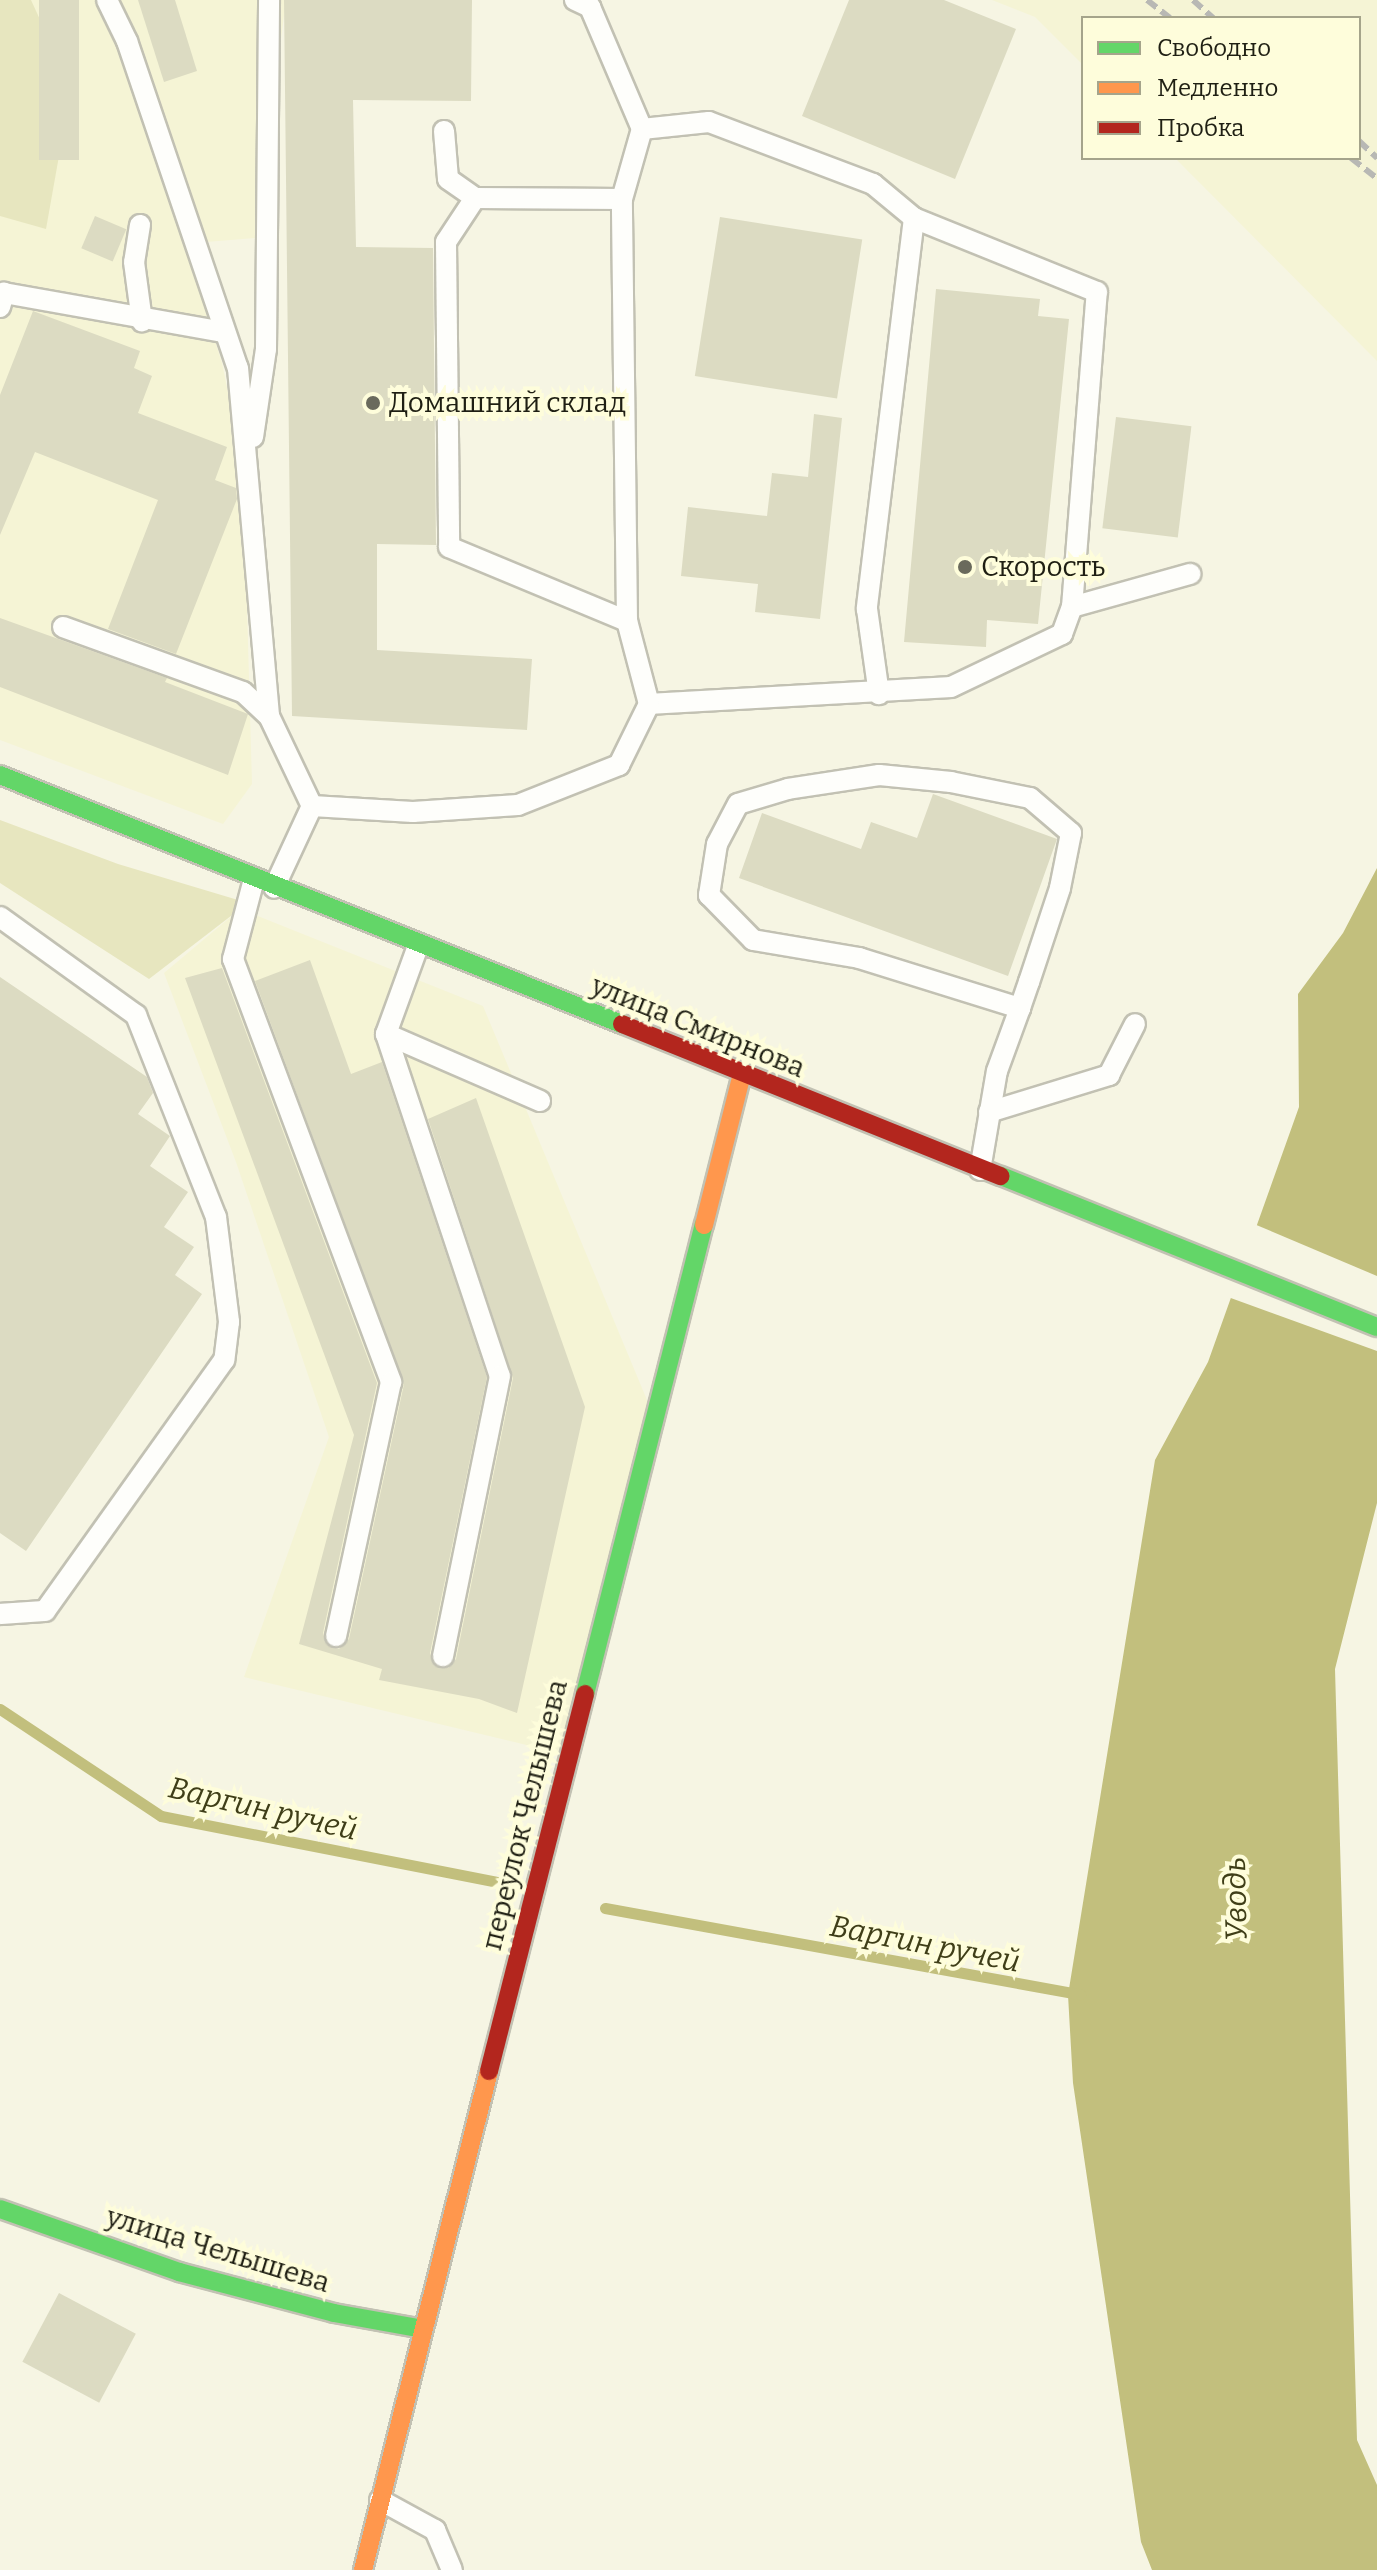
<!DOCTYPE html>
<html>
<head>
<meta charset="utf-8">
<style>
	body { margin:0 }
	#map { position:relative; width:1377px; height:2570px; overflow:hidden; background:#f6f5e3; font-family:Bitter,serif }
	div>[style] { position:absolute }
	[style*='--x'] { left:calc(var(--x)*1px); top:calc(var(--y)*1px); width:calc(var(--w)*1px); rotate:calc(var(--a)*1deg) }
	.built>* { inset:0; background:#f5f4d5 }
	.green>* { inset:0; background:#e7e6bf }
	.water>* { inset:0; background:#c2bf7d }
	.pier>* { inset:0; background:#f6f5e3 }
	.stream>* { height:11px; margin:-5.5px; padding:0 5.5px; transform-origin:5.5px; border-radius:5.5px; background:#c2bf7d }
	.building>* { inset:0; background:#dcdbc2; transform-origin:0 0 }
	.roads { filter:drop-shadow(2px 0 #c2c1b3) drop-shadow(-2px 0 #c2c1b3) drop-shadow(0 2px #c2c1b3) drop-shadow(0 -2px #c2c1b3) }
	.lane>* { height:20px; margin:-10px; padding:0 10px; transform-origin:10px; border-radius:10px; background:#fefefb }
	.fast>* { height:18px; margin:-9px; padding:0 9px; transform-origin:9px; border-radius:9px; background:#63d668 }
	.slow>* { height:18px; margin:-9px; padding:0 9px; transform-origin:9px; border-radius:9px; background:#ff974d }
	.jam>* { height:18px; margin:-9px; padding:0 9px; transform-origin:9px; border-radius:9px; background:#b3261e }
	.rail>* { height:6px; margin-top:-3px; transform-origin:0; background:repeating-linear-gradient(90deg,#b8b8b4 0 12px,transparent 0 18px) }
	.dots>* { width:22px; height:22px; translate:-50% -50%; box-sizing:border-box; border:4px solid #fefddb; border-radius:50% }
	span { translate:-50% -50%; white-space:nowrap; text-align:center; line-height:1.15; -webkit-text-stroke:8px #fefddb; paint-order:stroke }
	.poi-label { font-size:28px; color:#1f1f13 }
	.left { translate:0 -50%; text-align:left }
	.street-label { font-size:28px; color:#1f1f13 }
	.water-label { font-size:30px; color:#3f3e18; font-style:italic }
	.legend { position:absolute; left:1081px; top:16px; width:280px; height:144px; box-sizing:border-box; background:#fefddb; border:2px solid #a5a48b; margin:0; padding:10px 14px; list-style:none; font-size:24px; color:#1f1f13 }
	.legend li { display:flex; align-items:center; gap:16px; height:40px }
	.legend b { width:40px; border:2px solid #a5a48b }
</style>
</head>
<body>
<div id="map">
	<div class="built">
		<i style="clip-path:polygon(0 0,100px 0,122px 44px,222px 363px,243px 467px,252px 784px,223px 824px,0 740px)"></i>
		<i style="clip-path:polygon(112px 0,286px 0,255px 238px,206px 242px)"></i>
		<i style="clip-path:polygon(992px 0,1377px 0,1377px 361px,1175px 158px,1359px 158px,1359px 18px,1083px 18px,1083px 65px,1035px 17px)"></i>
		<i style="clip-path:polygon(240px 909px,483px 1006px,657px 1424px,576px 1757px,244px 1677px,329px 1437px,236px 1162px,164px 973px)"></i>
	</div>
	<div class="green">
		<i style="clip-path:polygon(0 0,31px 0,42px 24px,62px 139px,46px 229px,0 216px)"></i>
		<i style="clip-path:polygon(0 820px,118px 864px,238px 900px,240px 909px,149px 979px,0 883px)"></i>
	</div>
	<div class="water">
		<i style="clip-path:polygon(1377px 868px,1377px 1503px,1335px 1669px,1357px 2440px,1377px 2485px,1377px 2570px,1152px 2570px,1141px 2542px,1073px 2083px,1068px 1995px,1155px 1460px,1208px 1362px,1299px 1107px,1298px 994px,1343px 933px)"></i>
	</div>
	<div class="pier">
		<i style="clip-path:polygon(1254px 1224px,1377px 1276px,1377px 1351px,1228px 1297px)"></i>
	</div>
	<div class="stream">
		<i style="--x:0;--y:1709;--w:193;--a:33.6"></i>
		<i style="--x:161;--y:1816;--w:341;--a:11.1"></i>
		<i style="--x:605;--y:1908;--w:483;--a:10.3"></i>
	</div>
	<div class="building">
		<i style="left:39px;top:0;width:40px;height:160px"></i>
		<i style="clip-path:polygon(138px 0,175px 0,197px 71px,164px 82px)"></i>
		<i style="clip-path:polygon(284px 0,472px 0,471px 101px,353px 100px,356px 247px,433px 248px,436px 545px,377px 544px,377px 650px,532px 659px,527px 730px,292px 716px)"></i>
		<i style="clip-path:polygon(849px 0,944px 0,1016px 29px,955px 179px,802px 116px)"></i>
		<i style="left:95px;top:216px;width:34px;height:35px;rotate:23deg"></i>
		<i style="left:720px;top:217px;width:144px;height:161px;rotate:9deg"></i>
		<i style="clip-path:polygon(936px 289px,1040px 299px,1038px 316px,1069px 319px,1038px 624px,987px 620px,986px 647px,904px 642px)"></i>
		<i style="clip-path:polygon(33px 311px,140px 351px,134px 368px,152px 376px,138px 413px,227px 447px,215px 480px,236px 488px,237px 499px,176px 654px,108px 629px,158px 500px,35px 452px,0 535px,0 395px)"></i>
		<i style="clip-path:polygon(814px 414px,842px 418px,820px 619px,755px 612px,758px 584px,681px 576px,688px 507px,767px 516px,772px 473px,808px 477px)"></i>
		<i style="left:1116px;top:417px;width:76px;height:112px;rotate:7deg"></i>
		<i style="clip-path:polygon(0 618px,167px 678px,165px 682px,248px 714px,228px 775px,0 687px)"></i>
		<i style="clip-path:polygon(933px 794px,1057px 839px,1008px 976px,739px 878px,762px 813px,861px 849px,871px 822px,917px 838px)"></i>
		<i style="clip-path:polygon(310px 960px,351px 1074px,382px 1062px,487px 1377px,430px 1653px,435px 1666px,448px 1668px,456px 1659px,513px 1378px,428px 1119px,476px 1098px,585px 1407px,517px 1713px,479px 1699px,379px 1680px,382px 1669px,299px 1644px,354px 1435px,185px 978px,222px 968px,377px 1383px,323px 1633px,327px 1645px,339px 1649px,349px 1639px,404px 1384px,255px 981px)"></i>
		<i style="clip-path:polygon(0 977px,147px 1077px,153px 1093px,138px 1114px,170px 1136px,150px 1166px,188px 1192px,164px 1227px,194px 1247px,175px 1275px,202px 1294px,26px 1551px,0 1533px)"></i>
		<i style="left:59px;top:2293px;width:87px;height:78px;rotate:28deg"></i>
	</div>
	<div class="roads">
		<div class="lane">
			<i style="--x:107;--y:0;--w:46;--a:64"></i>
			<i style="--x:127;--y:41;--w:345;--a:71.3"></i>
			<i style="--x:238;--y:368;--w:349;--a:84.9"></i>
			<i style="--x:269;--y:716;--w:100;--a:64.5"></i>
			<i style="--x:312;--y:806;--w:90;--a:114.9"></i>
			<i style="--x:575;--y:0;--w:17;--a:25"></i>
			<i style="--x:590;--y:7;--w:133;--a:66.9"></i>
			<i style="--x:444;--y:131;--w:48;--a:85.2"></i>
			<i style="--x:448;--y:179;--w:33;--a:35"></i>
			<i style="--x:475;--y:198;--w:147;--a:0.4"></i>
			<i style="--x:475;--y:198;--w:53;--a:123.4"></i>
			<i style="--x:446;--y:242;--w:305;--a:89.4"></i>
			<i style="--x:449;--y:547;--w:193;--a:22.6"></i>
			<i style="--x:140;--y:225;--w:37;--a:99"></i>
			<i style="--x:134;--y:262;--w:60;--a:82.3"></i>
			<i style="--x:0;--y:307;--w:15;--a:-74"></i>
			<i style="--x:4;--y:293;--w:222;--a:10.1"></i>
			<i style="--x:253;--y:437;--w:89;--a:-81.6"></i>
			<i style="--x:266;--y:349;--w:349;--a:-89.5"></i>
			<i style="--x:1072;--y:607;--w:123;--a:-15.6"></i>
			<i style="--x:63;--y:627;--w:191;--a:19.9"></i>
			<i style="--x:243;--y:692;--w:35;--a:43"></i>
			<i style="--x:649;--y:704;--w:302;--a:-3.2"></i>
			<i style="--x:951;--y:687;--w:123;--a:-25.5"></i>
			<i style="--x:1062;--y:634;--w:29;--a:-70"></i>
			<i style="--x:1072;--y:607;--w:316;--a:-85.5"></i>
			<i style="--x:1097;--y:292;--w:197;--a:-158"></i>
			<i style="--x:312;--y:806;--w:101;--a:3.4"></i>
			<i style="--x:413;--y:812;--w:105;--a:-3.8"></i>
			<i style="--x:518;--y:805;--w:109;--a:-21.6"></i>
			<i style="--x:619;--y:765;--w:68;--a:-63.8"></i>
			<i style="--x:649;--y:704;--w:86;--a:-104.8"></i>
			<i style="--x:627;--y:621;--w:422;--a:-90.7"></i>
			<i style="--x:622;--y:199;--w:73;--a:-74.1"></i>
			<i style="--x:642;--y:129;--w:67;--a:-6"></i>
			<i style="--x:709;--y:122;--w:175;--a:20.7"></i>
			<i style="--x:873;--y:184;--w:53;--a:39.7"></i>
			<i style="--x:914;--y:218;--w:394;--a:96.9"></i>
			<i style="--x:867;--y:609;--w:86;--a:82"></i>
			<i style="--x:254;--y:879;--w:83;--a:104.7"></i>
			<i style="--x:233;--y:959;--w:452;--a:69.5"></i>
			<i style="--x:391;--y:1382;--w:260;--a:102.2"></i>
			<i style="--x:0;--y:917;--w:168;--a:35.8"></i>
			<i style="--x:136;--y:1015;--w:217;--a:68.4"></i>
			<i style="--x:216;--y:1217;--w:106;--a:82.9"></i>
			<i style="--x:229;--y:1322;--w:38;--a:97"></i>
			<i style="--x:224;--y:1360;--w:308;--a:125.5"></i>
			<i style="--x:45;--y:1611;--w:45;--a:176.2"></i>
			<i style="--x:418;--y:946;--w:94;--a:110"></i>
			<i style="--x:386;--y:1034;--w:360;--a:71.6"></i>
			<i style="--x:500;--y:1376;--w:286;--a:101.5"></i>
			<i style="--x:386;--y:1034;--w:168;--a:23.5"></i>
			<i style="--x:989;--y:1112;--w:126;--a:-17.1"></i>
			<i style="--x:1109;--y:1075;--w:57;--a:-63"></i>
			<i style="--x:980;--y:1170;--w:100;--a:-80.3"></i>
			<i style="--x:997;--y:1071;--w:67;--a:-69.9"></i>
			<i style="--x:1020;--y:1008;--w:28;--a:-71"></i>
			<i style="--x:1029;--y:982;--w:99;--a:-71.7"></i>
			<i style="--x:1060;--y:888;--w:56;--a:-78.7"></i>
			<i style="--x:1071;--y:833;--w:54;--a:-139.5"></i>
			<i style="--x:1030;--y:798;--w:81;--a:-168.6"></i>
			<i style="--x:951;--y:782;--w:72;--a:-174.4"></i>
			<i style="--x:879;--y:775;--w:92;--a:171.3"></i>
			<i style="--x:788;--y:789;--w:52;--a:163.3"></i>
			<i style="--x:738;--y:804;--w:45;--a:117.7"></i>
			<i style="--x:717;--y:844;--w:52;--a:98.9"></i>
			<i style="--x:709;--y:895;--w:63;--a:45.6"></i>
			<i style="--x:753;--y:940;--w:108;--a:9.6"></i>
			<i style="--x:859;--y:958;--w:169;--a:17.3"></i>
			<i style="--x:380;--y:2500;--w:63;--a:28.6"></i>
			<i style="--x:435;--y:2530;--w:43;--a:67"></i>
		</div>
		<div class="fast">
			<i style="--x:0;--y:775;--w:670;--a:21.82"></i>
			<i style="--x:1001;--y:1176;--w:405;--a:21.9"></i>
			<i style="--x:585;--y:1694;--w:484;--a:-75.8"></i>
			<i style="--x:0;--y:2209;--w:190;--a:19.4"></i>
			<i style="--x:179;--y:2272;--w:160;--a:14.8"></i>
			<i style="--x:334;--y:2313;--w:90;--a:10.2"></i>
		</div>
		<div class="slow">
			<i style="--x:704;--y:1225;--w:156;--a:-75.9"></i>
			<i style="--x:363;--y:2570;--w:515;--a:-75.83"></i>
		</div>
		<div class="jam">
			<i style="--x:622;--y:1024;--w:408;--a:21.9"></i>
			<i style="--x:489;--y:2071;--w:389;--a:-75.7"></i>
		</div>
	</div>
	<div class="rail">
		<i style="--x:1147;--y:0;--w:29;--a:38"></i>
		<i style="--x:1193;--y:0;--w:27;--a:42"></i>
		<i style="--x:1359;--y:141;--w:25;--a:43"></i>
		<i style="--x:1351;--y:158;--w:33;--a:38"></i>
	</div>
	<div class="dots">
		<i style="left:373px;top:403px;background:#6a6a5c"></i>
		<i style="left:965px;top:567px;background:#6a6a5c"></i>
	</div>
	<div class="poi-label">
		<span class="left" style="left:389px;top:403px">Домашний склад</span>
		<span class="left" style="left:981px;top:567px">Скорость</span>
	</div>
	<div class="street-label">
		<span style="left:698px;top:1027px;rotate:22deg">улица Смирнова</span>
		<span style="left:525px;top:1815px;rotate:-76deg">переулок Челышева</span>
		<span style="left:218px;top:2250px;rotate:17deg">улица Челышева</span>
	</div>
	<div class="water-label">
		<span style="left:263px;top:1809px;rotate:13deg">Варгин ручей</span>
		<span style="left:1236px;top:1899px;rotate:-91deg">Уводь</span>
		<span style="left:925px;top:1944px;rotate:11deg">Варгин ручей</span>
	</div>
	<ul class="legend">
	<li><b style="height:10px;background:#63d668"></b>Свободно</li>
	<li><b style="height:10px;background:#ff974d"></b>Медленно</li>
	<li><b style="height:10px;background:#b3261e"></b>Пробка</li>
	</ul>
</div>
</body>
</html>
